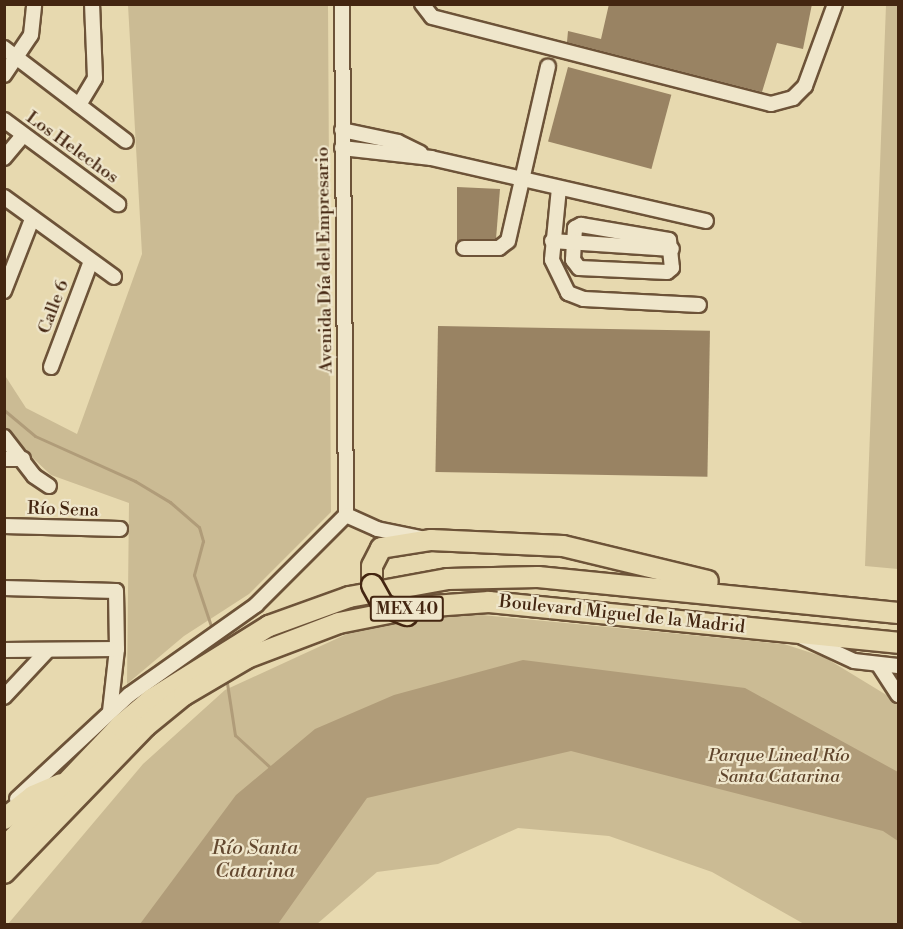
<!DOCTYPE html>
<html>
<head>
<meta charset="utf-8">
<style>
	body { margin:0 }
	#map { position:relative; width:903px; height:929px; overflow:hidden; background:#e7d9af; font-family:"Libre Bodoni",serif }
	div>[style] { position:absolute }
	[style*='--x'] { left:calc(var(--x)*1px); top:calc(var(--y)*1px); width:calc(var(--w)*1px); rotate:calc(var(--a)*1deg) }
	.green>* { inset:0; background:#cbbb94 }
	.water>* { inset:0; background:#b09c79 }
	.stream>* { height:3px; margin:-1.5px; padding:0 1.5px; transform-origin:1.5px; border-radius:1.5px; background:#b09c79 }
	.building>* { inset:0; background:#998363; transform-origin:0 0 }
	.roads { filter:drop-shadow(2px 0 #6d5338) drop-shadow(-2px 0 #6d5338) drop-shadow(0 2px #6d5338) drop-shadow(0 -2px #6d5338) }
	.minor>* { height:14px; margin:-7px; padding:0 7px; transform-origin:7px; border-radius:7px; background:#efe6cb }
	.highway>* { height:20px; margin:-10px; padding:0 10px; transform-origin:10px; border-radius:10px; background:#e7d9af }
	.bridges { filter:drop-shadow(2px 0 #442611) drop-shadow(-2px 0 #442611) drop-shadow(0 2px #442611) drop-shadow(0 -2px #442611) }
	.highway-bridge>* { height:20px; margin:-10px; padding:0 10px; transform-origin:10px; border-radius:10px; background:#e7d9af }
	span { translate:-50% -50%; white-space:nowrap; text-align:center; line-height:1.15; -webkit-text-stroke:4.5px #efe6cb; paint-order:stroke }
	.shield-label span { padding:2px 4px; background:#efe6cb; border:2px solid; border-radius:4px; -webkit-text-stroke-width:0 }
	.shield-label { font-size:16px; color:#442611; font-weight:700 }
	.street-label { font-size:18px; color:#442611 }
	.park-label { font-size:18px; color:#5f442b; font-style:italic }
	.water-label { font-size:20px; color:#644930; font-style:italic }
	.frame { position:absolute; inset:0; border:6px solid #442611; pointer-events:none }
</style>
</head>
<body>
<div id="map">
	<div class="green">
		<i style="clip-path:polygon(128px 5px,328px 5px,331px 512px,249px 594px,184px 636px,127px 684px,129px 503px,51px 475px,5px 432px,4px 374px,26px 408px,77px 434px,142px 254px)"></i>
		<i style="clip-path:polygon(886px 5px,898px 5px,898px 569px,865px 566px)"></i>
		<i style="clip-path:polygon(472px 614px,784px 644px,824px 657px,898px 702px,898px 924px,804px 924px,712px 872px,609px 836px,518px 828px,438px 864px,377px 872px,317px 924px,8px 924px,143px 764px,225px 690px,349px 633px,419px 618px)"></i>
	</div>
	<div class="water">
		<i style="clip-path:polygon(523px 660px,745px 688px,898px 772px,898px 841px,883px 831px,571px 751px,367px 798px,278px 924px,140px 924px,236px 795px,315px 729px,394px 695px)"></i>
	</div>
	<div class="stream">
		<i style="--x:4;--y:410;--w:40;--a:40"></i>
		<i style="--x:35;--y:436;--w:110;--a:24.2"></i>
		<i style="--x:135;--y:481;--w:41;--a:31"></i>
		<i style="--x:170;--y:502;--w:38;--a:41"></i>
		<i style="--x:199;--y:527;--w:15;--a:74"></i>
		<i style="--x:203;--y:541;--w:35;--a:105"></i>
		<i style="--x:194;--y:575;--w:57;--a:71.6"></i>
		<i style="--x:227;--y:683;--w:53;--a:81.3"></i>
		<i style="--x:235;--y:735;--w:50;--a:42.6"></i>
	</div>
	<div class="building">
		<i style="clip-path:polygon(609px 4px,812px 4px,803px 49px,777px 43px,762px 92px,567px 42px,568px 31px,601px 39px)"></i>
		<i style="left:568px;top:67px;width:107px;height:77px;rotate:15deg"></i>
		<i style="clip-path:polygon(457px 187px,500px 189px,496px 239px,457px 242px)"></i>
		<i style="left:438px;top:326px;width:272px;height:146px;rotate:1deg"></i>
	</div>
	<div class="roads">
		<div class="minor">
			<i style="--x:342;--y:4;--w:511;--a:89.55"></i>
			<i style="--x:422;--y:4;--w:16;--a:52"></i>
			<i style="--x:432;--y:17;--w:350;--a:14.4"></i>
			<i style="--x:771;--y:104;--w:23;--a:-15"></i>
			<i style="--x:793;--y:98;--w:17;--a:-45"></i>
			<i style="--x:805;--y:86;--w:87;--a:-69.9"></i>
			<i style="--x:4;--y:48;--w:153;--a:37.3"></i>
			<i style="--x:4;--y:75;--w:48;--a:-56"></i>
			<i style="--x:31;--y:35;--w:31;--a:-84"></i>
			<i style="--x:79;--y:105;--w:31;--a:-59"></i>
			<i style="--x:95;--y:78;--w:74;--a:-92.3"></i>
			<i style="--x:4;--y:120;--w:142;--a:36.4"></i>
			<i style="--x:342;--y:130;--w:57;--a:12.1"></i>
			<i style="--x:398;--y:142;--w:25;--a:26"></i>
			<i style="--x:342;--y:148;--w:90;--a:6.4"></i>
			<i style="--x:431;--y:158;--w:282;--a:12.9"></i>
			<i style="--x:4;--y:158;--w:30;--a:-50"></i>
			<i style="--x:559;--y:188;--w:72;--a:95.6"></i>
			<i style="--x:552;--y:260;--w:37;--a:64"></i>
			<i style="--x:568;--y:293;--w:17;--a:21"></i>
			<i style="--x:584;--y:299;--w:115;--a:3"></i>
			<i style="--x:4;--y:197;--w:136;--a:36"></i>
			<i style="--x:581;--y:225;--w:89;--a:9.7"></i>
			<i style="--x:669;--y:240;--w:28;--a:84"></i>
			<i style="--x:672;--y:268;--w:6;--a:141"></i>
			<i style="--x:667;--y:272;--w:88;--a:-177.4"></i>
			<i style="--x:579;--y:268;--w:10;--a:-127"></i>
			<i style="--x:573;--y:260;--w:17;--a:-87"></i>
			<i style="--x:574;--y:243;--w:15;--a:-86"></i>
			<i style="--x:575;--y:228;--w:7;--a:-27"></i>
			<i style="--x:552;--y:241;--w:120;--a:3.8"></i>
			<i style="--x:464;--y:248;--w:35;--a:0"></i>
			<i style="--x:499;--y:248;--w:11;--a:-38"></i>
			<i style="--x:508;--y:241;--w:179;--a:-77.1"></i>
			<i style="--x:4;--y:291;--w:77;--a:-68.7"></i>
			<i style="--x:51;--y:367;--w:113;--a:-69.3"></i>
			<i style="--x:4;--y:437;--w:49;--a:52.4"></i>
			<i style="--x:34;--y:476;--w:18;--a:34"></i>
			<i style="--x:4;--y:459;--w:19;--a:0"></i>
			<i style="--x:346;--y:515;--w:34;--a:24"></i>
			<i style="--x:377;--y:529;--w:45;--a:11.6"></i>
			<i style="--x:4;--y:526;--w:116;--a:1.5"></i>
			<i style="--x:4;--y:588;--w:112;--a:1.5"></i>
			<i style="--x:116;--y:591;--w:58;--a:89"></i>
			<i style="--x:117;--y:649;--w:62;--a:96.4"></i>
			<i style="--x:802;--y:637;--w:57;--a:24.8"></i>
			<i style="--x:854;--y:661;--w:44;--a:6.5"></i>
			<i style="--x:4;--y:650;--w:113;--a:-0.5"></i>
			<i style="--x:878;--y:664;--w:37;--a:57"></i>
			<i style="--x:4;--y:697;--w:63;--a:-46.9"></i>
			<i style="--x:17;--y:799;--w:153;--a:-42.9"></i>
			<i style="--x:129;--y:695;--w:156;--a:-35.3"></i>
			<i style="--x:256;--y:605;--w:127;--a:-45"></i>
		</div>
		<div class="highway">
			<i style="--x:372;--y:585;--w:19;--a:-90"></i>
			<i style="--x:372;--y:566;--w:20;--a:-63"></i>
			<i style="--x:381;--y:548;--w:51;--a:-9.1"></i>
			<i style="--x:431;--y:540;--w:132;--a:2.6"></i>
			<i style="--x:563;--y:546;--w:149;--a:13.6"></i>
			<i style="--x:4;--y:819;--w:37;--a:-38"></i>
			<i style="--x:33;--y:796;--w:30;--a:-23"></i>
			<i style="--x:4;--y:848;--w:168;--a:-46.4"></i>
			<i style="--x:120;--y:726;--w:42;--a:-40.2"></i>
			<i style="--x:152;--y:699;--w:138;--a:-32"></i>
			<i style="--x:269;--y:626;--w:85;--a:-19.9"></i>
			<i style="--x:349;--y:597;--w:101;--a:-10.3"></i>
			<i style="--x:448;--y:579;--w:90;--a:-1.3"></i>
			<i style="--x:538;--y:577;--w:362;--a:5.7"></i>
			<i style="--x:4;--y:873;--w:204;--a:-46"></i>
			<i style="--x:146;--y:726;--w:49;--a:-39.2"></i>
			<i style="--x:184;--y:695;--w:73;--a:-30.4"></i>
			<i style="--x:247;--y:658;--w:98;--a:-20.8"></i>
			<i style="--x:339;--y:623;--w:82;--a:-11.3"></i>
			<i style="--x:419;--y:607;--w:70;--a:-4.1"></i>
			<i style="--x:489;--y:602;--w:411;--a:5.7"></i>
		</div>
	</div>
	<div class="bridges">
		<div class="highway-bridge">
			<i style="--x:372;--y:585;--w:23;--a:61"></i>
			<i style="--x:383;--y:605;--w:26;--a:23"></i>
		</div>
	</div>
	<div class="shield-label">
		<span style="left:407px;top:609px">MEX 40</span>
	</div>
	<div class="street-label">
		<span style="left:72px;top:148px;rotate:36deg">Los Helechos</span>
		<span style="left:325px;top:260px;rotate:-91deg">Avenida Día del Empresario</span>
		<span style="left:54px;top:307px;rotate:-69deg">Calle 6</span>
		<span style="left:63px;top:510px;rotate:2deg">Río Sena</span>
		<span style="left:622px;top:615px;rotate:6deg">Boulevard Miguel de la Madrid</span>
	</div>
	<div class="park-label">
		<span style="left:779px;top:767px">Parque Lineal Río<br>Santa Catarina</span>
	</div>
	<div class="water-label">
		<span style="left:255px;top:860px">Río Santa<br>Catarina</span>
	</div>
	<div class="frame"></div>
</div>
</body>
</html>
